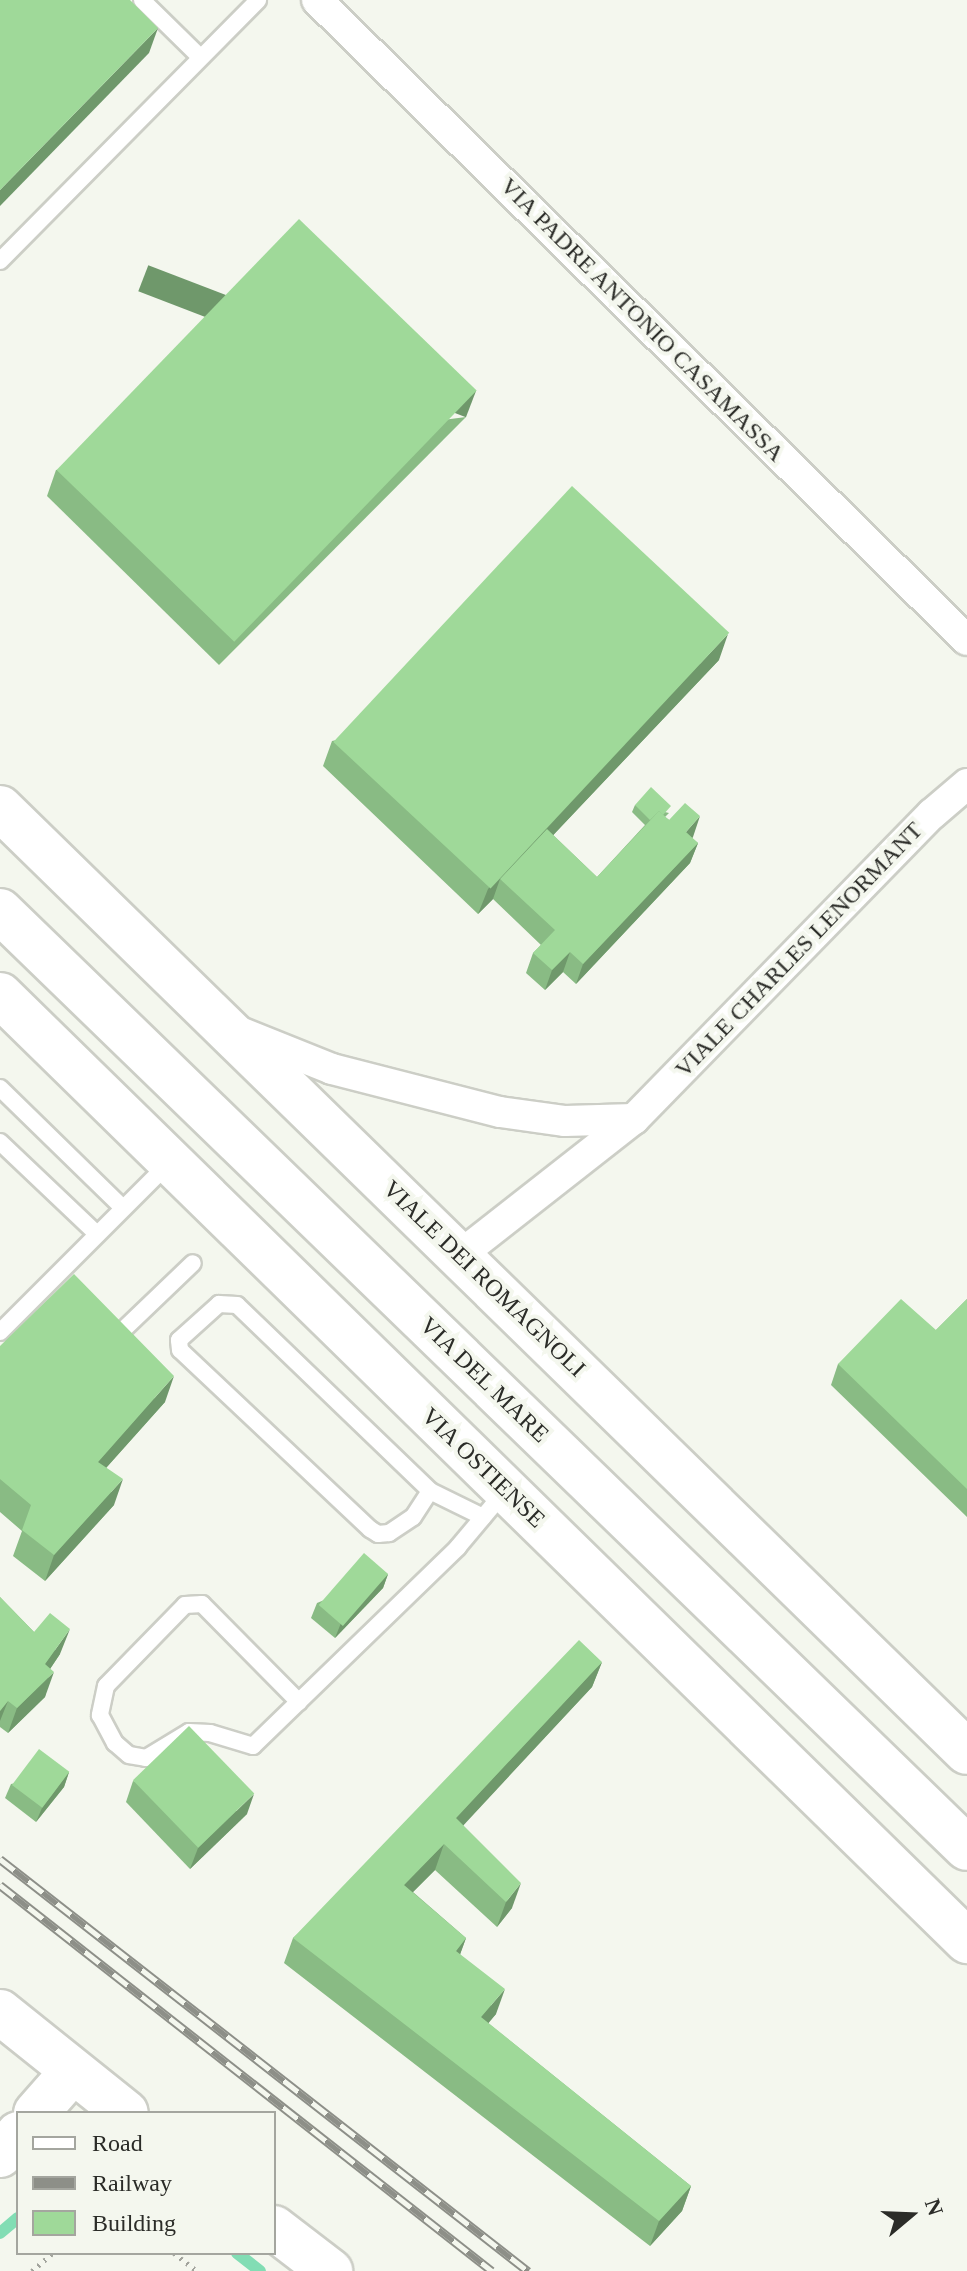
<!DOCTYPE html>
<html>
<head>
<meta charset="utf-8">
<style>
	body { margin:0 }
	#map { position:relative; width:967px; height:2271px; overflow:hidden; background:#f4f7ee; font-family:Georgia,serif }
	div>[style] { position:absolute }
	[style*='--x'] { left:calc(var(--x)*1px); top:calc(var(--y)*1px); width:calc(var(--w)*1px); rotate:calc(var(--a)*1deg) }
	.stream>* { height:12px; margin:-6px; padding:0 6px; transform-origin:6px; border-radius:6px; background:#82ddb4 }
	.path>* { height:5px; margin-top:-2.5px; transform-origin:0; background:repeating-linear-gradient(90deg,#a2a49d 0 2px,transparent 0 8px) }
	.roads { filter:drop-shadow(2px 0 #cccec6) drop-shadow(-2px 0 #cccec6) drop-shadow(0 2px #cccec6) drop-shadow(0 -2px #cccec6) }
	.lane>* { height:16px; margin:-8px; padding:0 8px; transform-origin:8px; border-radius:8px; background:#fff }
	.street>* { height:30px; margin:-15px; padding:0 15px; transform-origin:15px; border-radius:15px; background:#fff }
	.secondary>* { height:44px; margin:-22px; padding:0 22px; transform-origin:22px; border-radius:22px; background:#fff }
	.primary>* { height:44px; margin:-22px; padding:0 22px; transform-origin:22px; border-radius:22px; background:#fff }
	.rail>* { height:9px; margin-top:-4.5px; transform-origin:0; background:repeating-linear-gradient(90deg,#f4f7ee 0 18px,#8d8f88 0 36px); box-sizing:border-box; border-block:2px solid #8d8f88 }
	.wall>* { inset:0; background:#89bb84 }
	.shaded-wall>* { inset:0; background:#6f986b; transform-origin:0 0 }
	.building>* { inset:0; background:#9fd999; transform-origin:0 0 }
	span { translate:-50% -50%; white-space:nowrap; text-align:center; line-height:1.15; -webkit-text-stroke:8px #f4f7ee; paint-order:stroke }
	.street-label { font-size:24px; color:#2b2c28 }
	.legend { position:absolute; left:16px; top:2111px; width:260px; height:144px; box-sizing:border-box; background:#f4f7ee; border:2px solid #a4a69f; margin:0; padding:10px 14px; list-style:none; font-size:24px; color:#2b2c28 }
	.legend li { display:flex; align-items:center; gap:16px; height:40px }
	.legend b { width:40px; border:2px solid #a4a69f }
	.north { position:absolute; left:871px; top:2175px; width:80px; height:80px; -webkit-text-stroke:6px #f4f7ee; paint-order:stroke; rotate:71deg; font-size:22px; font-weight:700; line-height:32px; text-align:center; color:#2b2c28 }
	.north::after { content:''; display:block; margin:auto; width:28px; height:36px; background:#2b2c28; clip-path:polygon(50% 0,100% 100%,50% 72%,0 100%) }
</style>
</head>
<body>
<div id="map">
	<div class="stream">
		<i style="--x:0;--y:2233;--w:23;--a:-40"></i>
		<i style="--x:237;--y:2253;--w:29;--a:38"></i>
	</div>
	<div class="path">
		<i style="--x:174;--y:2253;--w:29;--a:38"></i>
		<i style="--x:32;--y:2271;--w:28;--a:-41"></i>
	</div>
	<div class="roads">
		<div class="lane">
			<i style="--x:142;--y:0;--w:81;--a:44.5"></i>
			<i style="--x:0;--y:261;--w:367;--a:-45.3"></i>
			<i style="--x:0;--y:1088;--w:172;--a:44.3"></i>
			<i style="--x:0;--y:1142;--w:134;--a:43.5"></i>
			<i style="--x:107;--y:1329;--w:5;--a:37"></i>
			<i style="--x:111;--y:1332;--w:11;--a:-5"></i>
			<i style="--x:122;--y:1331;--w:98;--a:-43.8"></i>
			<i style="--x:0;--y:1332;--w:239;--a:-45"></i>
			<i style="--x:430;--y:1491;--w:31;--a:123"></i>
			<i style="--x:413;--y:1517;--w:29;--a:146"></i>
			<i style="--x:389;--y:1533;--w:11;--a:175"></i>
			<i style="--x:378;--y:1534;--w:9;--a:-148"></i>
			<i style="--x:370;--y:1529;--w:261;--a:-136.7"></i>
			<i style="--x:180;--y:1350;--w:10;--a:-96"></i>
			<i style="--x:179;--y:1340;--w:54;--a:-42"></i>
			<i style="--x:219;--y:1304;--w:18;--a:3"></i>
			<i style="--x:237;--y:1305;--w:268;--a:43.9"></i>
			<i style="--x:430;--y:1491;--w:59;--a:26.1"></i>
			<i style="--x:299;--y:1702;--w:138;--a:-134.7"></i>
			<i style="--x:202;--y:1604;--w:17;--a:177"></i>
			<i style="--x:185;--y:1605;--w:113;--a:134.3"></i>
			<i style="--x:106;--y:1686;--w:30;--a:102"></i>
			<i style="--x:100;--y:1715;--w:32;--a:62"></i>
			<i style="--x:115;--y:1743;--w:18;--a:41"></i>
			<i style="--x:129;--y:1755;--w:17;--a:10"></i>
			<i style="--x:146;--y:1758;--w:50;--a:-31.2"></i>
			<i style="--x:189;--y:1732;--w:21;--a:3"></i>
			<i style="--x:210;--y:1733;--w:45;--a:16.8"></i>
			<i style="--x:253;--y:1746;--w:286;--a:-44.1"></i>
			<i style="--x:458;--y:1547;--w:73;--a:-50"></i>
		</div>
		<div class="street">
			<i style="--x:317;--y:0;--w:912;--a:44.56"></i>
			<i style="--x:237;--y:1031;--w:102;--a:21.8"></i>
			<i style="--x:332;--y:1069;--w:173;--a:14.4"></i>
			<i style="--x:500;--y:1112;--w:66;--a:7.9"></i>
			<i style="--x:565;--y:1121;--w:69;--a:-1.7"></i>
			<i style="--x:459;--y:1256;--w:222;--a:-38.1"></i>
			<i style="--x:634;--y:1119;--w:426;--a:-45.7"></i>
			<i style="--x:932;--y:814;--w:46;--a:-40.6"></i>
		</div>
		<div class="secondary">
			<i style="--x:0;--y:808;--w:1351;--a:44.31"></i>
			<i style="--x:0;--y:995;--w:1353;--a:44.37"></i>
			<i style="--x:0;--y:2012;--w:161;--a:38.7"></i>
			<i style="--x:36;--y:2113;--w:55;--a:-48.7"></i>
			<i style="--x:0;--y:2155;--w:28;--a:-49"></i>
			<i style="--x:274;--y:2228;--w:71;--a:37.5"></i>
		</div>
		<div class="primary">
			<i style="--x:0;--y:911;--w:1346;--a:44.1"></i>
		</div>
	</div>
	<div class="rail">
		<i style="--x:0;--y:1859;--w:670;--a:37.97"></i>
		<i style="--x:0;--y:1885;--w:625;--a:38.12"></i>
	</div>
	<div class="wall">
		<i style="clip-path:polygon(466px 417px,219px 665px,47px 496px,56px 470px)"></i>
		<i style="clip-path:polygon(719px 660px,553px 835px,597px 877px,645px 825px,632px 812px,635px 805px,669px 813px,665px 817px,693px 837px,692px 838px,698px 843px,690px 863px,576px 984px,563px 972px,545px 990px,526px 973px,533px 953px,541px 945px,493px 899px,478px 914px,323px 766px,332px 741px)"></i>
		<i style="clip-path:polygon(967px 1299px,967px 1517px,831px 1385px,838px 1364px,936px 1330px)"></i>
		<i style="clip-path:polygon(0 1346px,165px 1402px,106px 1468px,114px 1505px,45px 1581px,13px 1556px,22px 1531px,0 1512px)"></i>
		<i style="clip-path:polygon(388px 1574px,383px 1588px,335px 1638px,311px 1618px,317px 1603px)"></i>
		<i style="clip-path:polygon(0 1597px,34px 1632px,60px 1654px,50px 1669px,45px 1697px,8px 1733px,0 1727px)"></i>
		<i style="clip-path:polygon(602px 1662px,592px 1687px,463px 1825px,512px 1908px,497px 1927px,435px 1870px,413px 1892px,466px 1938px,460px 1954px,496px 2014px,488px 2023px,691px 2186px,682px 2211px,650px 2246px,284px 1963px,293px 1938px)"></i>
		<i style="clip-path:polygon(69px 1772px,64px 1787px,36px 1822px,5px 1798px,11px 1784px)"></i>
		<i style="clip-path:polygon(133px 1781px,247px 1814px,190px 1869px,126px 1802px)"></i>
	</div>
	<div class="shaded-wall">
		<i style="clip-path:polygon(158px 28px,149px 53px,0 206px,0 190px)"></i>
		<i style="left:476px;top:391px;width:28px;height:351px;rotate:111deg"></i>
		<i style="clip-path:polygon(728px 634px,719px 660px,507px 884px,500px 879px,493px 899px,478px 914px,488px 889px)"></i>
		<i style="clip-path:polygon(700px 816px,693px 837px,678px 852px,686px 832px)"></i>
		<i style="clip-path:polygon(698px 843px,690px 863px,576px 984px,583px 964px)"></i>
		<i style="clip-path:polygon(570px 952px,563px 972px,545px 990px,552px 970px)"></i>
		<i style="clip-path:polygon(174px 1376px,165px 1402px,89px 1487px,98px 1462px)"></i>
		<i style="clip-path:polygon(123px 1479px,114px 1505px,45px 1581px,54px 1555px)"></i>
		<i style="clip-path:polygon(388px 1574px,383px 1588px,335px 1638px,341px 1623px)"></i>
		<i style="clip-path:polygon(70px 1629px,60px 1654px,36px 1690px,45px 1664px)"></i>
		<i style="clip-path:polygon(602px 1662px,592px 1687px,447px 1843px,456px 1818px)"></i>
		<i style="clip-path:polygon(54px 1672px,45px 1697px,8px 1733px,17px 1708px)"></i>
		<i style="clip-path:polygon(8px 1701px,0 1721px,0 1711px)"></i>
		<i style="clip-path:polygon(69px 1772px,64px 1787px,36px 1822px,42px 1808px)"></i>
		<i style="clip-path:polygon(254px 1794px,247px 1814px,190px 1869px,198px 1848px)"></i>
		<i style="clip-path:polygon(444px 1844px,435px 1870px,395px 1910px,404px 1885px)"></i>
		<i style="clip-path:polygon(521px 1883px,512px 1908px,497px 1927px,506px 1902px)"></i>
		<i style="clip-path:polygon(466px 1938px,457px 1963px,456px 1951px)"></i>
		<i style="clip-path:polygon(505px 1989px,496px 2014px,472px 2043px,481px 2017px)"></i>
		<i style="clip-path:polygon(691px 2186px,682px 2211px,650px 2246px,659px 2221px)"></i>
	</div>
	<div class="building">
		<i style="clip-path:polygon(0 0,130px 0,158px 28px,0 190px)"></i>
		<i style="left:299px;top:219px;width:247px;height:349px;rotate:44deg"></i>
		<i style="left:572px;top:486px;width:215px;height:350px;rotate:43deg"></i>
		<i style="clip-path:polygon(651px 787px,671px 806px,663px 815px,659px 811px,650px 820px,635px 805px)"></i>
		<i style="clip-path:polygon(685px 803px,700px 816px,686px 832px,698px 843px,583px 964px,570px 952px,552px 970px,533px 953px,555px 930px,500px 879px,547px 829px,597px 877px,659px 811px,669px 820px)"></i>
		<i style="clip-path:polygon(74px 1274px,174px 1376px,98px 1462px,123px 1479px,54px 1555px,22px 1530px,31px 1505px,0 1479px,0 1346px)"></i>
		<i style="clip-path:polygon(901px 1299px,936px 1330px,967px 1299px,967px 1489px,838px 1364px)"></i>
		<i style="left:364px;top:1553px;width:32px;height:69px;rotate:41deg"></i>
		<i style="clip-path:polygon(0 1597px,34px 1632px,50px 1613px,70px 1629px,45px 1664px,54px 1672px,17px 1708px,8px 1701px,0 1711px)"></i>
		<i style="clip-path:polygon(579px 1640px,602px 1662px,456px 1818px,521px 1883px,506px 1902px,444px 1844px,404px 1885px,466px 1938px,456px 1951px,505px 1989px,481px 2017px,691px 2186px,659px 2221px,293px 1938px)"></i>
		<i style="left:189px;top:1726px;width:94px;height:78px;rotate:46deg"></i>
		<i style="left:39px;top:1749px;width:38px;height:45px;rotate:37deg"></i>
	</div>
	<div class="street-label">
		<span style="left:642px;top:320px;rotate:45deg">VIA PADRE ANTONIO CASAMASSA</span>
		<span style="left:799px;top:950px;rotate:-46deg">VIALE CHARLES LENORMANT</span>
		<span style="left:484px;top:1279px;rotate:44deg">VIALE DEI ROMAGNOLI</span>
		<span style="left:484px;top:1380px;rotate:44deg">VIA DEL MARE</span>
		<span style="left:483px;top:1468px;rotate:44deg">VIA OSTIENSE</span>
	</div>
	<ul class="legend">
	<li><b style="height:10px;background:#fff"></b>Road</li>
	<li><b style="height:10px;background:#8d8f88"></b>Railway</li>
	<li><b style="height:22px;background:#9fd999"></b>Building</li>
	</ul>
	<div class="north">N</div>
</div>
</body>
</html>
